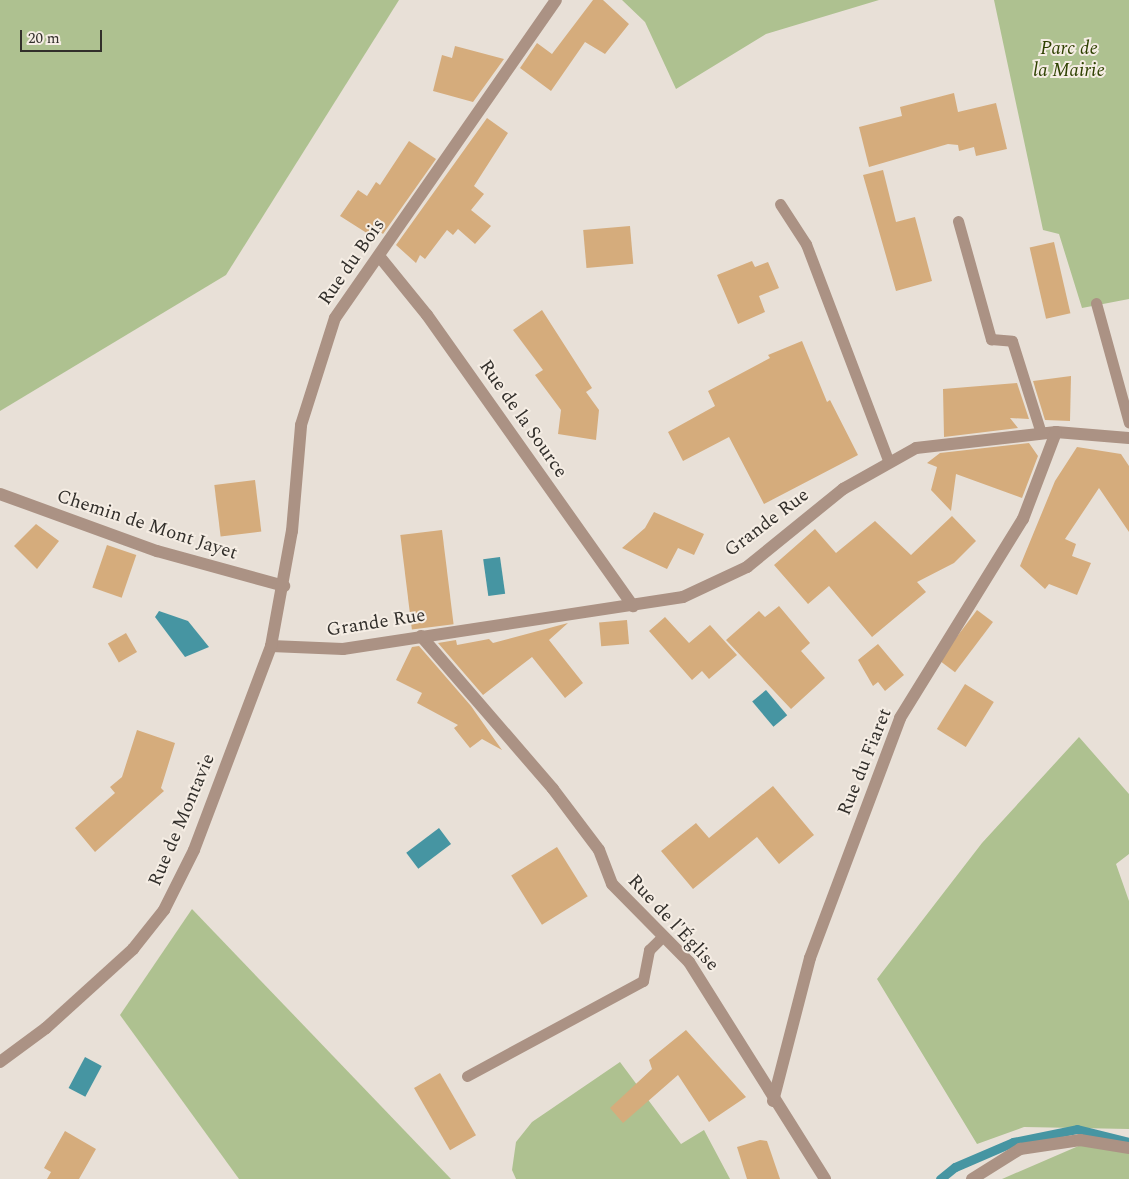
<!DOCTYPE html>
<html>
<head>
<meta charset="utf-8">
<style>
	body { margin:0 }
	#map { position:relative; width:1129px; height:1179px; overflow:hidden; background:#e8e0d7; font-family:Spectral,serif }
	div>[style] { position:absolute }
	[style*='--x'] { left:calc(var(--x)*1px); top:calc(var(--y)*1px); width:calc(var(--w)*1px); rotate:calc(var(--a)*1deg) }
	.green>* { inset:0; background:#aec190 }
	.water>* { inset:0; background:#4695a2; transform-origin:0 0 }
	.stream>* { height:9px; margin:-4.5px; padding:0 4.5px; transform-origin:4.5px; border-radius:4.5px; background:#4695a2 }
	.building>* { inset:0; background:#d5ac7c; transform-origin:0 0 }
	.service>* { height:11px; margin:-5.5px; padding:0 5.5px; transform-origin:5.5px; border-radius:5.5px; background:#ab9284 }
	.minor>* { height:12px; margin:-6px; padding:0 6px; transform-origin:6px; border-radius:6px; background:#ab9284 }
	span { translate:-50% -50%; white-space:nowrap; text-align:center; line-height:1.15; -webkit-text-stroke:4px #f5ede4; paint-order:stroke }
	.park-label { font-size:19px; color:#2e4000; font-style:italic }
	.street-label { font-size:19px; color:#322f2b }
	.scale { position:absolute; left:20px; top:30px; width:82px; height:22px; box-sizing:border-box; border:2px solid #322f2b; border-top:0; padding-left:6px; font-size:15px; line-height:18px; white-space:nowrap; color:#322f2b; -webkit-text-stroke:4px #f5ede4; paint-order:stroke }
</style>
</head>
<body>
<div id="map">
	<div class="green">
		<i style="clip-path:polygon(0 0,399px 0,226px 275px,0 411px)"></i>
		<i style="clip-path:polygon(622px 0,879px 0,766px 34px,676px 89px,645px 22px)"></i>
		<i style="clip-path:polygon(994px 0,1129px 0,1129px 299px,1082px 308px,1059px 234px,1043px 230px)"></i>
		<i style="clip-path:polygon(1079px 737px,1129px 794px,1129px 854px,1116px 864px,1129px 901px,1129px 1129px,1024px 1127px,977px 1144px,877px 979px,982px 843px)"></i>
		<i style="clip-path:polygon(192px 909px,451px 1179px,239px 1179px,120px 1015px)"></i>
		<i style="clip-path:polygon(620px 1062px,681px 1144px,704px 1130px,730px 1179px,516px 1179px,512px 1170px,516px 1142px,532px 1122px)"></i>
		<i style="clip-path:polygon(1090px 1141px,1129px 1152px,1129px 1179px,1002px 1179px)"></i>
	</div>
	<div class="water">
		<i style="left:500px;top:557px;width:37px;height:17px;rotate:82deg"></i>
		<i style="clip-path:polygon(159px 611px,188px 621px,209px 647px,185px 657px,155px 617px)"></i>
		<i style="left:766px;top:690px;width:33px;height:18px;rotate:50deg"></i>
		<i style="left:439px;top:828px;width:20px;height:41px;rotate:53deg"></i>
		<i style="left:85px;top:1057px;width:19px;height:35px;rotate:28deg"></i>
	</div>
	<div class="stream">
		<i style="--x:940;--y:1179;--w:19;--a:-39"></i>
		<i style="--x:955;--y:1167;--w:63;--a:-23.3"></i>
		<i style="--x:1013;--y:1142;--w:65;--a:-11.5"></i>
		<i style="--x:1077;--y:1129;--w:54;--a:14"></i>
	</div>
	<div class="building">
		<i style="clip-path:polygon(593px 0,603px 0,629px 24px,605px 54px,585px 42px,551px 91px,520px 68px,537px 43px,552px 54px)"></i>
		<i style="clip-path:polygon(455px 46px,504px 59px,473px 102px,433px 91px,442px 55px,452px 58px)"></i>
		<i style="clip-path:polygon(954px 93px,958px 112px,996px 103px,1007px 149px,976px 156px,974px 147px,959px 151px,958px 145px,948px 144px,869px 167px,859px 127px,902px 116px,900px 107px)"></i>
		<i style="clip-path:polygon(487px 118px,508px 133px,474px 186px,484px 194px,471px 210px,491px 226px,475px 244px,458px 229px,453px 235px,447px 230px,425px 259px,420px 255px,416px 263px,396px 245px)"></i>
		<i style="clip-path:polygon(409px 141px,436px 159px,383px 234px,378px 230px,373px 237px,340px 216px,358px 190px,367px 196px,376px 182px,380px 185px)"></i>
		<i style="clip-path:polygon(883px 170px,896px 222px,915px 217px,932px 281px,896px 291px,863px 175px)"></i>
		<i style="left:630px;top:226px;width:38px;height:47px;rotate:85deg"></i>
		<i style="left:1054px;top:242px;width:73px;height:25px;rotate:77deg"></i>
		<i style="clip-path:polygon(752px 261px,755px 267px,768px 262px,779px 288px,759px 296px,765px 312px,738px 324px,717px 275px)"></i>
		<i style="clip-path:polygon(542px 310px,592px 388px,586px 392px,599px 410px,596px 440px,558px 434px,561px 410px,535px 375px,543px 370px,513px 330px)"></i>
		<i style="clip-path:polygon(802px 341px,827px 402px,830px 400px,858px 455px,764px 504px,729px 437px,683px 461px,668px 432px,715px 406px,708px 391px,770px 358px,768px 355px)"></i>
		<i style="clip-path:polygon(1071px 376px,1070px 421px,1045px 420px,1033px 381px)"></i>
		<i style="clip-path:polygon(1017px 383px,1029px 419px,1010px 418px,1018px 428px,944px 437px,943px 389px)"></i>
		<i style="clip-path:polygon(1029px 443px,1038px 456px,1022px 498px,956px 474px,951px 511px,931px 490px,937px 467px,927px 463px,940px 453px)"></i>
		<i style="clip-path:polygon(1077px 447px,1121px 454px,1129px 466px,1129px 532px,1099px 488px,1065px 539px,1076px 544px,1072px 556px,1091px 563px,1077px 595px,1049px 584px,1045px 589px,1020px 566px,1055px 481px)"></i>
		<i style="left:255px;top:480px;width:52px;height:41px;rotate:83deg"></i>
		<i style="clip-path:polygon(654px 512px,704px 534px,694px 555px,678px 548px,667px 569px,622px 548px,645px 528px)"></i>
		<i style="clip-path:polygon(952px 516px,976px 541px,954px 563px,917px 582px,926px 592px,872px 637px,829px 586px,808px 604px,774px 565px,815px 529px,836px 553px,875px 521px,911px 555px)"></i>
		<i style="clip-path:polygon(36px 524px,59px 541px,37px 569px,14px 546px)"></i>
		<i style="left:442px;top:530px;width:95px;height:42px;rotate:83deg"></i>
		<i style="left:107px;top:545px;width:31px;height:45px;rotate:19deg"></i>
		<i style="clip-path:polygon(779px 606px,810px 643px,801px 651px,825px 678px,791px 709px,726px 640px,759px 611px,765px 617px)"></i>
		<i style="left:977px;top:610px;width:20px;height:63px;rotate:37deg"></i>
		<i style="clip-path:polygon(665px 617px,689px 643px,710px 625px,737px 655px,709px 679px,702px 671px,692px 680px,649px 631px)"></i>
		<i style="left:627px;top:620px;width:24px;height:28px;rotate:85deg"></i>
		<i style="clip-path:polygon(568px 623px,549px 640px,583px 683px,565px 698px,532px 657px,483px 695px,438px 643px,456px 640px,457px 645px,489px 639px,493px 643px)"></i>
		<i style="left:126px;top:633px;width:22px;height:21px;rotate:60deg"></i>
		<i style="clip-path:polygon(878px 644px,904px 675px,885px 691px,878px 682px,873px 686px,858px 660px)"></i>
		<i style="clip-path:polygon(419px 646px,471px 706px,502px 750px,482px 739px,470px 748px,454px 728px,458px 725px,417px 703px,422px 693px,396px 680px,412px 647px)"></i>
		<i style="left:965px;top:684px;width:34px;height:53px;rotate:32deg"></i>
		<i style="clip-path:polygon(137px 730px,175px 743px,161px 788px,164px 791px,95px 852px,75px 828px,115px 793px,110px 787px,122px 777px)"></i>
		<i style="clip-path:polygon(773px 786px,814px 835px,779px 864px,757px 837px,693px 889px,661px 851px,696px 823px,709px 838px)"></i>
		<i style="left:557px;top:847px;width:58px;height:54px;rotate:58deg"></i>
		<i style="clip-path:polygon(686px 1030px,746px 1097px,709px 1122px,678px 1075px,623px 1123px,610px 1108px,652px 1069px,649px 1060px)"></i>
		<i style="left:440px;top:1073px;width:72px;height:30px;rotate:60deg"></i>
		<i style="clip-path:polygon(65px 1131px,96px 1149px,79px 1179px,47px 1179px,51px 1172px,44px 1168px)"></i>
		<i style="clip-path:polygon(760px 1140px,767px 1141px,780px 1179px,747px 1179px,737px 1147px)"></i>
	</div>
	<div class="service">
		<i style="--x:780;--y:204;--w:48;--a:57"></i>
		<i style="--x:806;--y:244;--w:231;--a:69.2"></i>
		<i style="--x:958;--y:221;--w:123;--a:74.4"></i>
		<i style="--x:991;--y:339;--w:21;--a:5"></i>
		<i style="--x:1012;--y:341;--w:96;--a:72.5"></i>
		<i style="--x:1096;--y:303;--w:124;--a:74.6"></i>
		<i style="--x:467;--y:1076;--w:200;--a:-28.4"></i>
		<i style="--x:643;--y:981;--w:32;--a:-79"></i>
		<i style="--x:649;--y:950;--w:18;--a:-45"></i>
	</div>
	<div class="minor">
		<i style="--x:379;--y:256;--w:76;--a:50.9"></i>
		<i style="--x:427;--y:315;--w:357;--a:54.7"></i>
		<i style="--x:0;--y:494;--w:167;--a:20"></i>
		<i style="--x:157;--y:551;--w:132;--a:15.4"></i>
		<i style="--x:421;--y:636;--w:202;--a:49.2"></i>
		<i style="--x:553;--y:789;--w:76;--a:53"></i>
		<i style="--x:599;--y:850;--w:36;--a:69"></i>
		<i style="--x:612;--y:884;--w:110;--a:45.4"></i>
		<i style="--x:689;--y:962;--w:256;--a:57.9"></i>
		<i style="--x:271;--y:646;--w:72;--a:2.4"></i>
		<i style="--x:343;--y:649;--w:344;--a:-8.7"></i>
		<i style="--x:683;--y:597;--w:71;--a:-25.1"></i>
		<i style="--x:747;--y:567;--w:124;--a:-39.1"></i>
		<i style="--x:843;--y:489;--w:84;--a:-29.3"></i>
		<i style="--x:916;--y:448;--w:141;--a:-6.5"></i>
		<i style="--x:1056;--y:432;--w:73;--a:4.7"></i>
		<i style="--x:0;--y:1062;--w:57;--a:-36.5"></i>
		<i style="--x:46;--y:1028;--w:118;--a:-42.2"></i>
		<i style="--x:133;--y:949;--w:50;--a:-51.5"></i>
		<i style="--x:164;--y:910;--w:67;--a:-63.4"></i>
		<i style="--x:194;--y:850;--w:218;--a:-69.3"></i>
		<i style="--x:271;--y:646;--w:117;--a:-79.7"></i>
		<i style="--x:292;--y:531;--w:106;--a:-85.1"></i>
		<i style="--x:301;--y:425;--w:112;--a:-72.4"></i>
		<i style="--x:335;--y:318;--w:387;--a:-55.2"></i>
		<i style="--x:773;--y:1101;--w:148;--a:-75.5"></i>
		<i style="--x:810;--y:958;--w:256;--a:-69.4"></i>
		<i style="--x:900;--y:718;--w:234;--a:-58.3"></i>
		<i style="--x:1023;--y:519;--w:93;--a:-69.2"></i>
		<i style="--x:972;--y:1179;--w:57;--a:-32"></i>
		<i style="--x:1020;--y:1149;--w:61;--a:-8.5"></i>
		<i style="--x:1080;--y:1140;--w:50;--a:9.3"></i>
	</div>
	<div class="park-label">
		<span style="left:1069px;top:60px">Parc de<br>la Mairie</span>
	</div>
	<div class="street-label">
		<span style="left:352px;top:262px;rotate:-55deg">Rue du Bois</span>
		<span style="left:523px;top:419px;rotate:55deg">Rue de la Source</span>
		<span style="left:767px;top:523px;rotate:-37deg">Grande Rue</span>
		<span style="left:147px;top:525px;rotate:18deg">Chemin de Mont Jayet</span>
		<span style="left:376px;top:623px;rotate:-9deg">Grande Rue</span>
		<span style="left:865px;top:762px;rotate:-68deg">Rue du Fiaret</span>
		<span style="left:182px;top:820px;rotate:-67deg">Rue de Montavie</span>
		<span style="left:673px;top:923px;rotate:47deg">Rue de l'Église</span>
	</div>
	<div class="scale">20 m</div>
</div>
</body>
</html>
